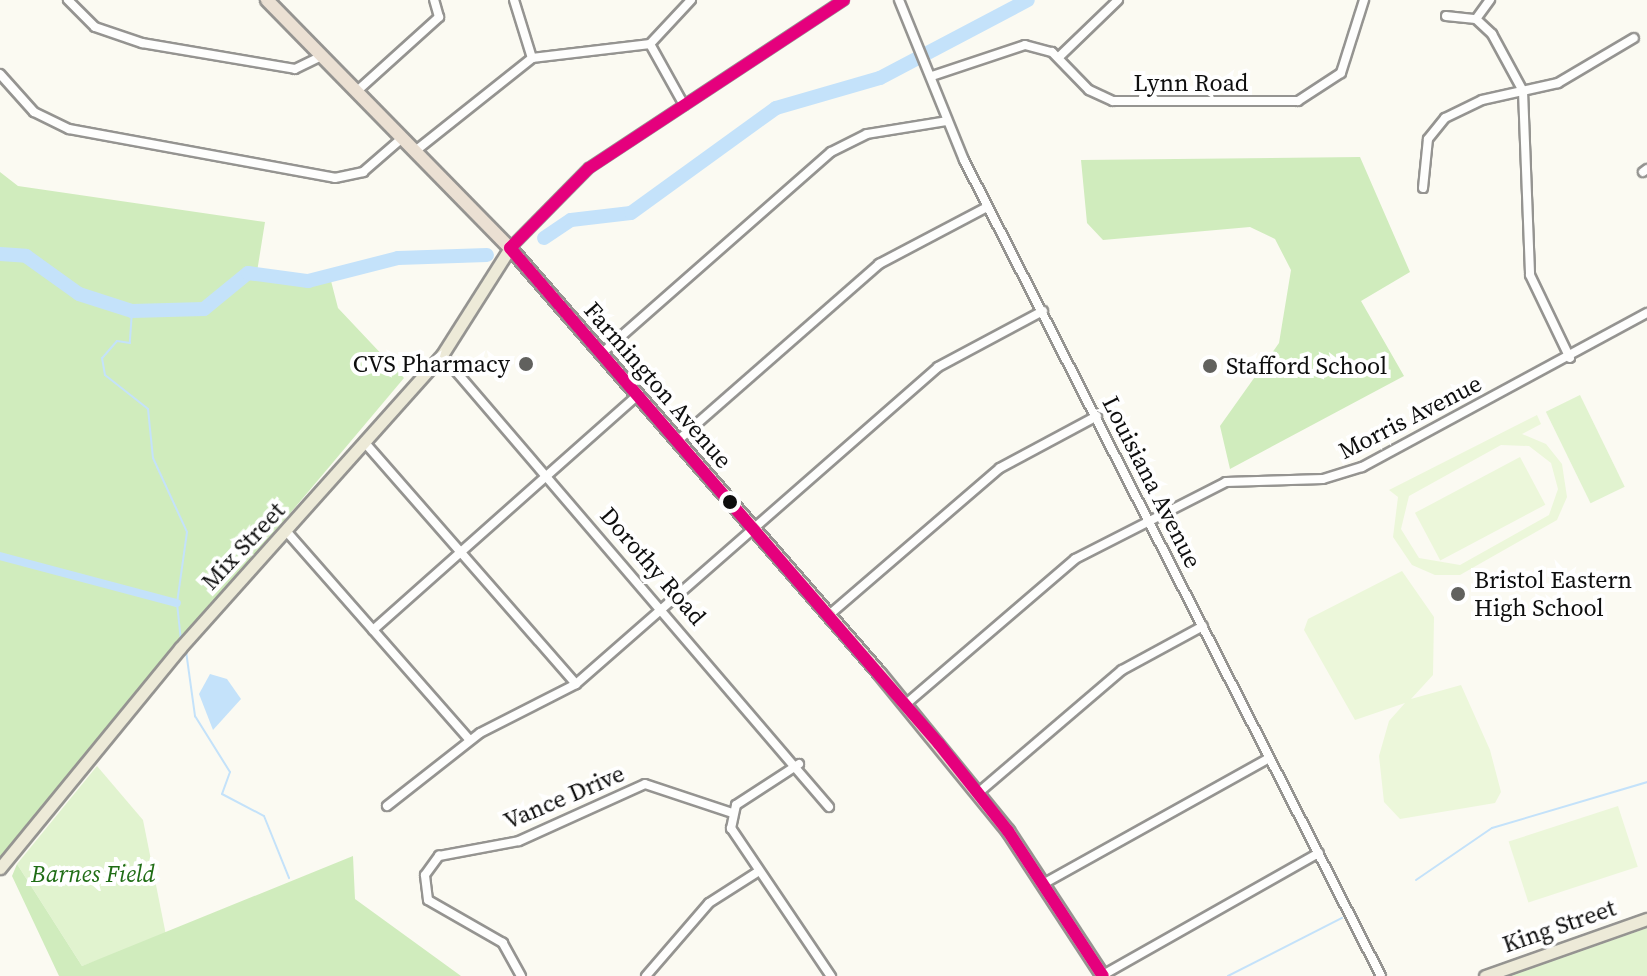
<!DOCTYPE html>
<html>
<head>
<meta charset="utf-8">
<style>
	body { margin:0 }
	#map { position:relative; width:1647px; height:976px; overflow:hidden; background:#fbfaf2; font-family:"Source Serif 4",serif }
	div>[style] { position:absolute }
	[style*='--x'] { left:calc(var(--x)*1px); top:calc(var(--y)*1px); width:calc(var(--w)*1px); rotate:calc(var(--a)*1deg) }
	.green>* { inset:0; background:#e1f3cf; transform-origin:0 0 }
	.forest>* { inset:0; background:#d0ecbd }
	.pitch>* { inset:0; background:#ecf7da; transform-origin:0 0 }
	.water>* { inset:0; background:#c4e2fa }
	.stream>* { height:2px; margin:-1px; padding:0 1px; transform-origin:1px; border-radius:1px; background:#c4e2fa }
	.canal>* { height:8px; margin:-4px; padding:0 4px; transform-origin:4px; border-radius:4px; background:#c4e2fa }
	.river>* { height:14px; margin:-7px; padding:0 7px; transform-origin:7px; border-radius:7px; background:#c4e2fa }
	.roads { filter:drop-shadow(2px 0 #959491) drop-shadow(-2px 0 #959491) drop-shadow(0 2px #959491) drop-shadow(0 -2px #959491) }
	.minor>* { height:8px; margin:-4px; padding:0 4px; transform-origin:4px; border-radius:4px; background:#fefefd }
	.major>* { height:11px; margin:-5.5px; padding:0 5.5px; transform-origin:5.5px; border-radius:5.5px; background:#edead8 }
	.highway>* { height:12px; margin:-6px; padding:0 6px; transform-origin:6px; border-radius:6px; background:#ebe0d3 }
	.bus-1>* { height:12px; margin:-6px; padding:0 6px; transform-origin:6px; border-radius:6px; background:#e5007d }
	.dots>* { width:22px; height:22px; translate:-50% -50%; box-sizing:border-box; border:4px solid #fff; border-radius:50% }
	span { translate:-50% -50%; white-space:nowrap; text-align:center; line-height:1.15; -webkit-text-stroke:8px #fff; paint-order:stroke }
	.street-label { font-size:24px; color:#0e0e0e }
	.poi-label { font-size:24px; color:#0e0e0e }
	.right { translate:-100% -50%; text-align:right }
	.left { translate:0 -50%; text-align:left }
	.park-label { font-size:24px; color:#206d16; font-style:italic }
</style>
</head>
<body>
<div id="map">
	<div class="green">
		<i style="left:1580px;top:395px;width:102px;height:38px;rotate:64deg"></i>
		<i style="clip-path:polygon(97px 766px,143px 820px,166px 935px,82px 966px,17px 864px)"></i>
		<i style="clip-path:polygon(1647px 928px,1647px 976px,1509px 976px)"></i>
	</div>
	<div class="forest">
		<i style="clip-path:polygon(1360px 157px,1410px 272px,1361px 301px,1404px 376px,1230px 469px,1220px 426px,1279px 343px,1291px 270px,1275px 239px,1250px 227px,1103px 240px,1087px 223px,1081px 160px)"></i>
		<i style="clip-path:polygon(0 172px,18px 186px,265px 222px,257px 272px,289px 281px,330px 277px,338px 308px,404px 378px,0 858px)"></i>
		<i style="clip-path:polygon(353px 856px,355px 899px,461px 976px,59px 976px,12px 876px,17px 864px,82px 966px)"></i>
	</div>
	<div class="pitch">
		<i style="clip-path:polygon(evenodd,1537px 415px,1541px 424px,1522px 434px,1546px 444px,1562px 464px,1567px 497px,1557px 520px,1460px 575px,1435px 575px,1412px 565px,1393px 537px,1398px 497px,1389px 490px,1537px 415px,1501px 445px,1529px 446px,1551px 463px,1558px 489px,1549px 515px,1460px 565px,1419px 558px,1401px 529px,1409px 496px,1501px 445px)"></i>
		<i style="left:1520px;top:457px;width:54px;height:119px;rotate:62deg"></i>
		<i style="clip-path:polygon(1402px 571px,1434px 617px,1433px 675px,1411px 699px,1461px 685px,1490px 750px,1501px 792px,1495px 803px,1400px 819px,1384px 802px,1379px 756px,1389px 721px,1405px 703px,1355px 720px,1304px 630px,1308px 619px)"></i>
		<i style="left:1618px;top:806px;width:64px;height:115px;rotate:72deg"></i>
	</div>
	<div class="water">
		<i style="clip-path:polygon(210px 674px,227px 679px,241px 699px,213px 730px,199px 694px)"></i>
	</div>
	<div class="stream">
		<i style="--x:132;--y:311;--w:32;--a:94"></i>
		<i style="--x:130;--y:343;--w:13;--a:-171"></i>
		<i style="--x:117;--y:341;--w:23;--a:131"></i>
		<i style="--x:102;--y:358;--w:17;--a:80"></i>
		<i style="--x:105;--y:375;--w:55;--a:38.3"></i>
		<i style="--x:148;--y:409;--w:49;--a:84.2"></i>
		<i style="--x:153;--y:458;--w:81;--a:65.3"></i>
		<i style="--x:187;--y:532;--w:72;--a:98"></i>
		<i style="--x:177;--y:603;--w:39;--a:84"></i>
		<i style="--x:186;--y:651;--w:66;--a:82.1"></i>
		<i style="--x:195;--y:716;--w:66;--a:58"></i>
		<i style="--x:230;--y:772;--w:23;--a:110"></i>
		<i style="--x:222;--y:794;--w:47;--a:27.6"></i>
		<i style="--x:264;--y:816;--w:67;--a:68"></i>
		<i style="--x:1416;--y:880;--w:92;--a:-34.4"></i>
		<i style="--x:1492;--y:828;--w:162;--a:-16.5"></i>
		<i style="--x:1228;--y:976;--w:128;--a:-27"></i>
	</div>
	<div class="canal">
		<i style="--x:0;--y:556;--w:183;--a:14.9"></i>
	</div>
	<div class="river">
		<i style="--x:544;--y:238;--w:32;--a:-34"></i>
		<i style="--x:571;--y:220;--w:60;--a:-6.7"></i>
		<i style="--x:631;--y:213;--w:179;--a:-35.9"></i>
		<i style="--x:776;--y:108;--w:108;--a:-16.1"></i>
		<i style="--x:880;--y:78;--w:167;--a:-27.8"></i>
		<i style="--x:0;--y:254;--w:26;--a:4"></i>
		<i style="--x:26;--y:256;--w:65;--a:35.6"></i>
		<i style="--x:79;--y:294;--w:56;--a:17.8"></i>
		<i style="--x:132;--y:311;--w:72;--a:-1.6"></i>
		<i style="--x:204;--y:309;--w:57;--a:-39.3"></i>
		<i style="--x:248;--y:273;--w:61;--a:7.6"></i>
		<i style="--x:308;--y:281;--w:93;--a:-14.3"></i>
		<i style="--x:398;--y:258;--w:89;--a:-1.9"></i>
	</div>
	<div class="roads">
		<div class="minor">
			<i style="--x:68;--y:0;--w:38;--a:45"></i>
			<i style="--x:95;--y:27;--w:50;--a:18.8"></i>
			<i style="--x:142;--y:43;--w:155;--a:9.6"></i>
			<i style="--x:295;--y:69;--w:28;--a:-26"></i>
			<i style="--x:514;--y:0;--w:61;--a:72.8"></i>
			<i style="--x:899;--y:0;--w:173;--a:67.9"></i>
			<i style="--x:964;--y:160;--w:916;--a:62.93"></i>
			<i style="--x:1446;--y:16;--w:30;--a:6"></i>
			<i style="--x:1476;--y:19;--w:22;--a:43"></i>
			<i style="--x:1492;--y:34;--w:65;--a:61.5"></i>
			<i style="--x:1523;--y:91;--w:184;--a:87.8"></i>
			<i style="--x:1530;--y:275;--w:92;--a:64.3"></i>
			<i style="--x:1476;--y:19;--w:24;--a:-54"></i>
			<i style="--x:650;--y:44;--w:70;--a:60.9"></i>
			<i style="--x:1059;--y:57;--w:82;--a:-44"></i>
			<i style="--x:0;--y:74;--w:51;--a:48.2"></i>
			<i style="--x:34;--y:112;--w:39;--a:26"></i>
			<i style="--x:69;--y:129;--w:270;--a:10.4"></i>
			<i style="--x:335;--y:178;--w:29;--a:-12"></i>
			<i style="--x:363;--y:172;--w:50;--a:-41"></i>
			<i style="--x:932;--y:76;--w:98;--a:-18.4"></i>
			<i style="--x:1025;--y:45;--w:28;--a:15"></i>
			<i style="--x:1052;--y:52;--w:53;--a:45.8"></i>
			<i style="--x:1089;--y:90;--w:26;--a:25"></i>
			<i style="--x:1113;--y:101;--w:185;--a:0"></i>
			<i style="--x:1298;--y:101;--w:51;--a:-33.1"></i>
			<i style="--x:1341;--y:73;--w:77;--a:-72.5"></i>
			<i style="--x:356;--y:92;--w:112;--a:-42.1"></i>
			<i style="--x:439;--y:17;--w:18;--a:-106"></i>
			<i style="--x:414;--y:152;--w:151;--a:-38.5"></i>
			<i style="--x:532;--y:58;--w:119;--a:-6.8"></i>
			<i style="--x:650;--y:44;--w:60;--a:-47"></i>
			<i style="--x:1643;--y:172;--w:5;--a:-37"></i>
			<i style="--x:1423;--y:188;--w:49;--a:-84.2"></i>
			<i style="--x:1428;--y:139;--w:27;--a:-51"></i>
			<i style="--x:1445;--y:118;--w:41;--a:-25.9"></i>
			<i style="--x:1482;--y:100;--w:78;--a:-12.6"></i>
			<i style="--x:1558;--y:83;--w:88;--a:-30.6"></i>
			<i style="--x:510;--y:248;--w:112;--a:-45.4"></i>
			<i style="--x:589;--y:168;--w:305;--a:-33.4"></i>
			<i style="--x:601;--y:354;--w:306;--a:-41.3"></i>
			<i style="--x:831;--y:152;--w:40;--a:-26.6"></i>
			<i style="--x:867;--y:134;--w:81;--a:-9.2"></i>
			<i style="--x:442;--y:355;--w:595;--a:49.43"></i>
			<i style="--x:677;--y:441;--w:269;--a:-41.2"></i>
			<i style="--x:879;--y:264;--w:122;--a:-27.8"></i>
			<i style="--x:366;--y:444;--w:319;--a:48.8"></i>
			<i style="--x:287;--y:532;--w:277;--a:48.7"></i>
			<i style="--x:829;--y:615;--w:225;--a:-40.7"></i>
			<i style="--x:1000;--y:468;--w:110;--a:-28.2"></i>
			<i style="--x:373;--y:630;--w:353;--a:-41.6"></i>
			<i style="--x:906;--y:704;--w:223;--a:-40.6"></i>
			<i style="--x:1075;--y:559;--w:169;--a:-27"></i>
			<i style="--x:1226;--y:482;--w:97;--a:-1.8"></i>
			<i style="--x:1323;--y:479;--w:41;--a:-17.1"></i>
			<i style="--x:1362;--y:467;--w:324;--a:-28.4"></i>
			<i style="--x:799;--y:764;--w:75;--a:146.9"></i>
			<i style="--x:736;--y:805;--w:24;--a:102"></i>
			<i style="--x:731;--y:828;--w:179;--a:56"></i>
			<i style="--x:978;--y:793;--w:189;--a:-40.5"></i>
			<i style="--x:1122;--y:670;--w:92;--a:-28.5"></i>
			<i style="--x:387;--y:806;--w:118;--a:-38.1"></i>
			<i style="--x:480;--y:733;--w:108;--a:-27"></i>
			<i style="--x:576;--y:684;--w:481;--a:-41.2"></i>
			<i style="--x:938;--y:367;--w:119;--a:-28.1"></i>
			<i style="--x:1043;--y:884;--w:259;--a:-29.1"></i>
			<i style="--x:1103;--y:975;--w:248;--a:-29.5"></i>
			<i style="--x:521;--y:976;--w:38;--a:-119"></i>
			<i style="--x:503;--y:943;--w:86;--a:-150.2"></i>
			<i style="--x:428;--y:900;--w:25;--a:-97"></i>
			<i style="--x:425;--y:875;--w:24;--a:-54"></i>
			<i style="--x:439;--y:856;--w:81;--a:-10.6"></i>
			<i style="--x:519;--y:841;--w:138;--a:-24.3"></i>
			<i style="--x:645;--y:784;--w:92;--a:18.4"></i>
			<i style="--x:646;--y:976;--w:96;--a:-49.2"></i>
			<i style="--x:709;--y:903;--w:56;--a:-32.6"></i>
		</div>
		<div class="major">
			<i style="--x:0;--y:868;--w:284;--a:-50.7"></i>
			<i style="--x:180;--y:648;--w:393;--a:-48.2"></i>
			<i style="--x:442;--y:355;--w:127;--a:-57.6"></i>
			<i style="--x:1485;--y:976;--w:172;--a:-19.4"></i>
		</div>
		<div class="highway">
			<i style="--x:267;--y:0;--w:347;--a:45.6"></i>
			<i style="--x:510;--y:248;--w:564;--a:49.02"></i>
			<i style="--x:880;--y:674;--w:203;--a:50.8"></i>
			<i style="--x:1008;--y:831;--w:173;--a:56.8"></i>
		</div>
	</div>
	<div class="bus-1">
		<i style="--x:844;--y:0;--w:305;--a:146.6"></i>
		<i style="--x:589;--y:168;--w:112;--a:134.6"></i>
		<i style="--x:510;--y:248;--w:656;--a:49.14"></i>
		<i style="--x:939;--y:744;--w:111;--a:51.6"></i>
		<i style="--x:1008;--y:831;--w:173;--a:56.8"></i>
	</div>
	<div class="dots">
		<i style="left:526px;top:364px;background:#61615e"></i>
		<i style="left:1210px;top:366px;background:#61615e"></i>
		<i style="left:730px;top:502px;background:#0e0e0e"></i>
		<i style="left:1458px;top:594px;background:#61615e"></i>
	</div>
	<div class="street-label">
		<span style="left:1191px;top:83px">Lynn Road</span>
		<span style="left:658px;top:385px;rotate:49deg">Farmington Avenue</span>
		<span style="left:1410px;top:417px;rotate:-27deg">Morris Avenue</span>
		<span style="left:1152px;top:482px;rotate:63deg">Louisiana Avenue</span>
		<span style="left:243px;top:546px;rotate:-47deg">Mix Street</span>
		<span style="left:653px;top:566px;rotate:49deg">Dorothy Road</span>
		<span style="left:564px;top:797px;rotate:-23deg">Vance Drive</span>
		<span style="left:1559px;top:926px;rotate:-19deg">King Street</span>
	</div>
	<div class="poi-label">
		<span class="right" style="left:510px;top:364px">CVS Pharmacy</span>
		<span class="left" style="left:1226px;top:366px">Stafford School</span>
		<span class="left" style="left:1474px;top:594px">Bristol Eastern<br>High School</span>
	</div>
	<div class="park-label">
		<span style="left:93px;top:874px">Barnes Field</span>
	</div>
</div>
</body>
</html>
